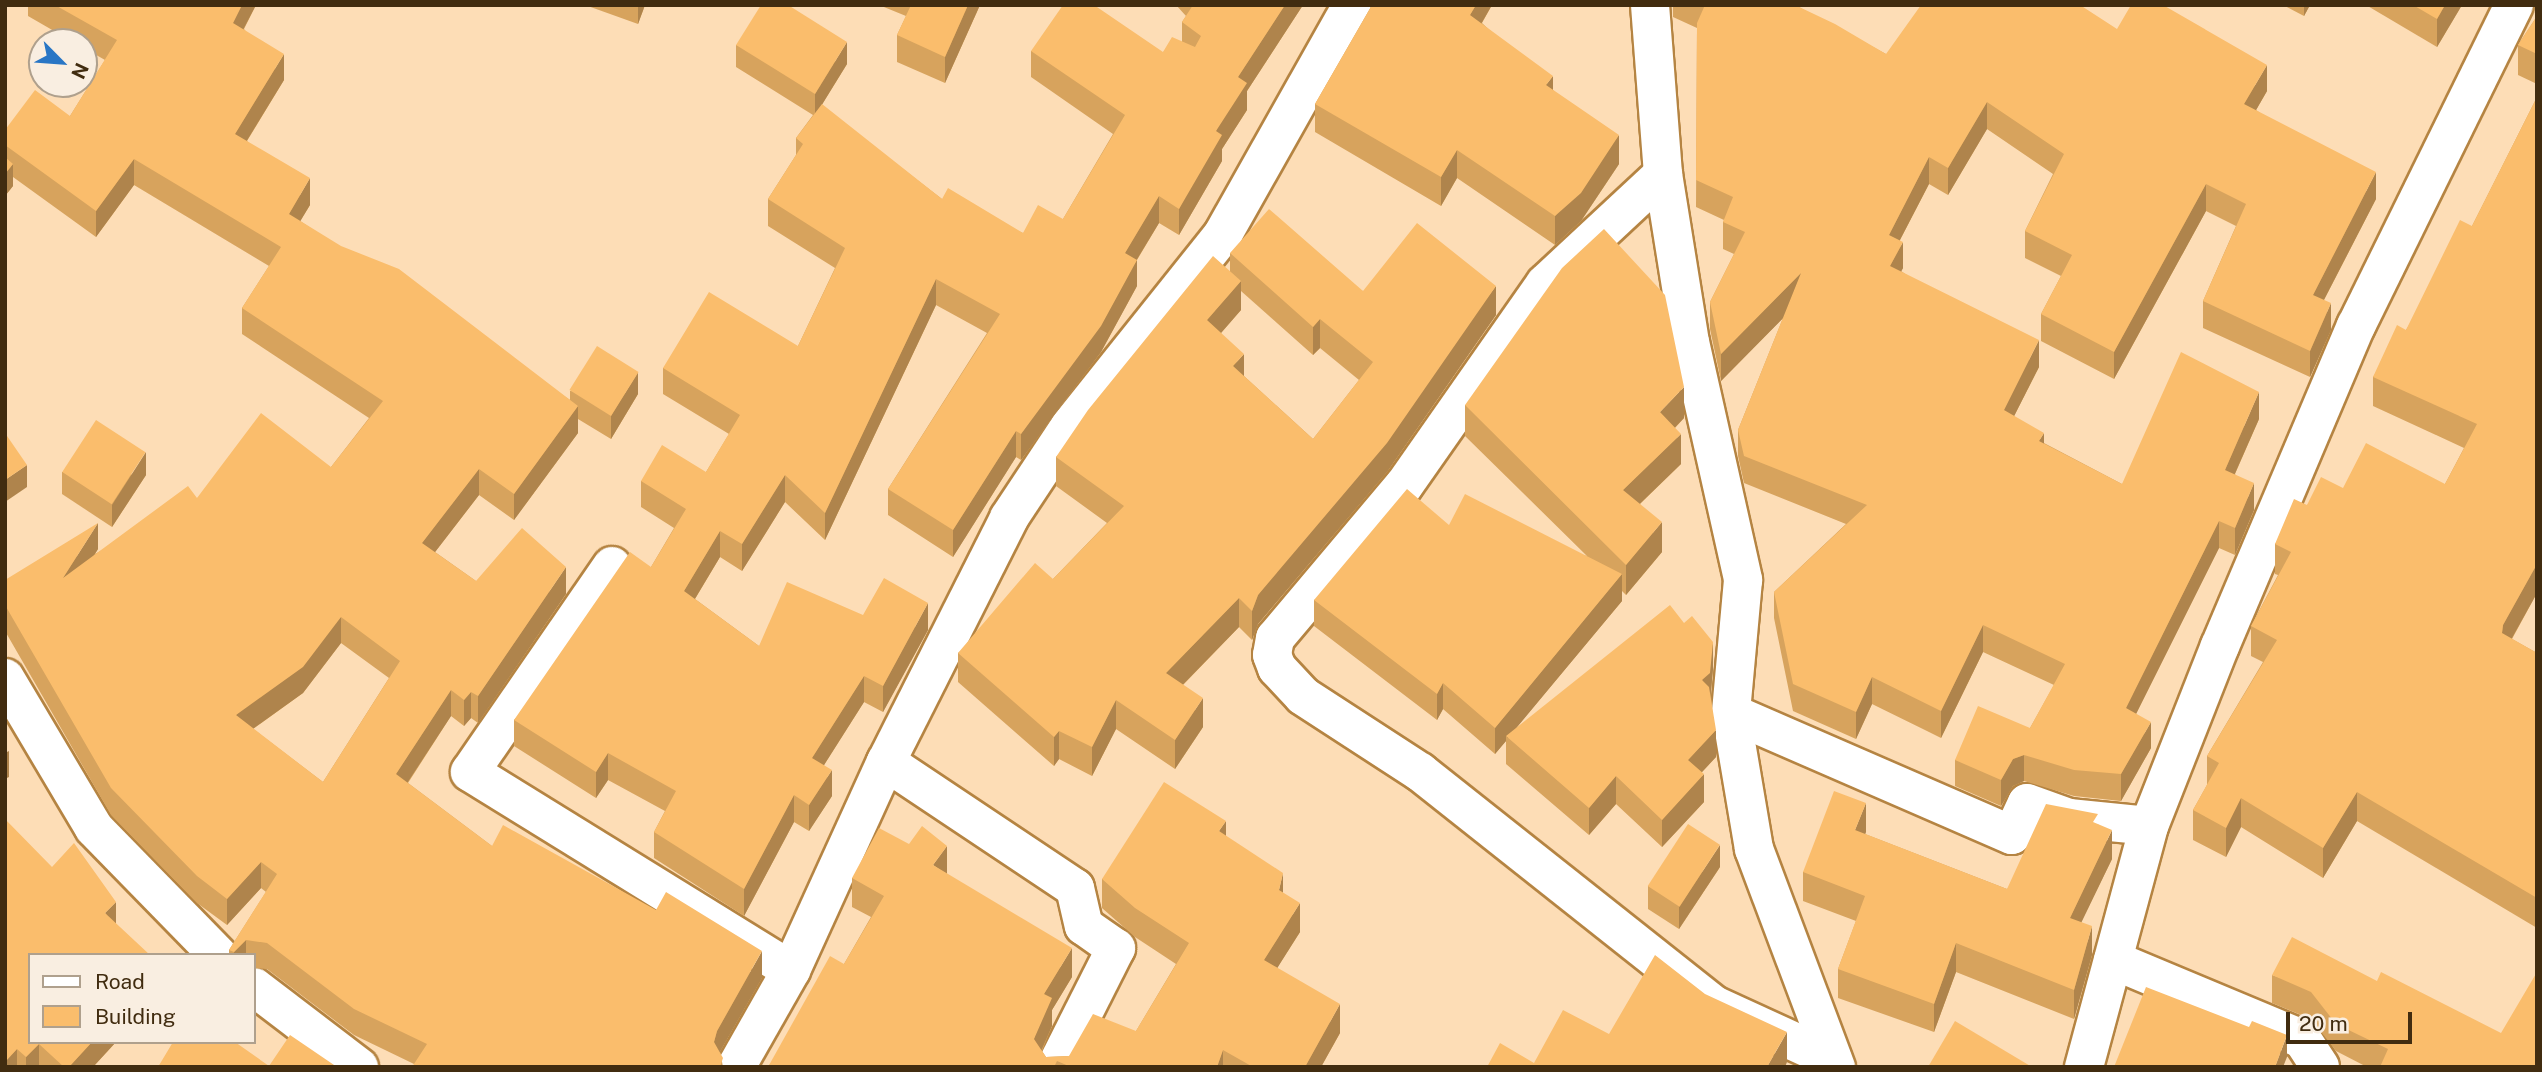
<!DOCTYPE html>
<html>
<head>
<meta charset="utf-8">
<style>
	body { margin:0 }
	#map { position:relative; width:2542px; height:1072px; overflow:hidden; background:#fdddb6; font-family:"Public Sans",sans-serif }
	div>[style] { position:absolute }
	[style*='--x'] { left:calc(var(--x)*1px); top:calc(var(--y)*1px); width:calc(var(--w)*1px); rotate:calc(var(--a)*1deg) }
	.roads { filter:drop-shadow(2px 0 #b58442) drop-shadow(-2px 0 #b58442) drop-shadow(0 2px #b58442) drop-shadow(0 -2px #b58442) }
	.minor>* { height:38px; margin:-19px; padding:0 19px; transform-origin:19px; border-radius:19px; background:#fff }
	.wall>* { inset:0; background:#d7a35d }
	.shaded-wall>* { inset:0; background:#af844c }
	.building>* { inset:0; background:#fabd6c; transform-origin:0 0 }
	span { translate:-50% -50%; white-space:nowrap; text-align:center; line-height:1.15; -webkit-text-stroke:6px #f9eee1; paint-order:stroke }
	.frame { position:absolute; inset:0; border:7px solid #412c10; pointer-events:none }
	.legend { position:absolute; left:28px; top:953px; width:228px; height:91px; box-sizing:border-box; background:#f9eee1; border:2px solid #afa08d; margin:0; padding:9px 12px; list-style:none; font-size:21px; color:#412c10 }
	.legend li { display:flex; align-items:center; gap:14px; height:35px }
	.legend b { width:35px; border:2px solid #afa08d }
	.north { position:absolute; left:28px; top:28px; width:70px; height:70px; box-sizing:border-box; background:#f9eee1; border:2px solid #afa08d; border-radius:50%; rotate:115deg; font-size:19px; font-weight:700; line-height:28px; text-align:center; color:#412c10 }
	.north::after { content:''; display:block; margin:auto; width:24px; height:32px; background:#2976c5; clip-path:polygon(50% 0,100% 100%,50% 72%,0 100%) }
	.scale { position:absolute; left:2286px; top:1012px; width:126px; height:32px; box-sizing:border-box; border:4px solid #412c10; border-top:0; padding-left:9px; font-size:21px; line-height:24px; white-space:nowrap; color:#412c10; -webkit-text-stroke:5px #f9eee1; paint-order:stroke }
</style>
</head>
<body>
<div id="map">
	<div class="roads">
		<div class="minor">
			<i style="--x:1650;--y:5;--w:169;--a:85.6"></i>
			<i style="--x:1663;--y:174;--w:170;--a:80.9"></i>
			<i style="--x:1690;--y:342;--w:244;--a:77.4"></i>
			<i style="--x:1743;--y:580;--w:134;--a:95.2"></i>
			<i style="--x:1731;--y:713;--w:138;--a:80.4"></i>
			<i style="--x:1754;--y:849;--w:233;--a:69.4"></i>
			<i style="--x:1663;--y:174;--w:161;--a:137"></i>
			<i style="--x:1545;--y:284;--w:246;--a:125"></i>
			<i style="--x:1404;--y:485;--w:200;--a:130.1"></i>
			<i style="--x:1275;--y:638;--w:17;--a:100"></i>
			<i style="--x:1272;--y:655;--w:14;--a:69"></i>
			<i style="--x:1277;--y:668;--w:38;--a:47"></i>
			<i style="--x:1303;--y:696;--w:140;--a:33"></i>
			<i style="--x:1420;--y:772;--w:375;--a:38.4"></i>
			<i style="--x:1714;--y:1005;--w:130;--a:24.6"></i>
			<i style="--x:612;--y:566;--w:250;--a:124.6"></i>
			<i style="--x:470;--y:772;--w:377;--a:31.7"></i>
			<i style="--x:5;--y:678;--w:174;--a:59.3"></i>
			<i style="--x:94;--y:828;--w:177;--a:45.7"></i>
			<i style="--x:1731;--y:713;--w:306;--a:23.5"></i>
			<i style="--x:2012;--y:835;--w:35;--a:-65"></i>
			<i style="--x:2027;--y:803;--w:45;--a:19.7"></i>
			<i style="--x:2069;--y:818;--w:80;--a:5.7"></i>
			<i style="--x:886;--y:762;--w:227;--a:33.7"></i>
			<i style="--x:1075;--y:888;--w:39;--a:77"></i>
			<i style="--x:1084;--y:926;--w:39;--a:35"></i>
			<i style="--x:1116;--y:948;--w:133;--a:116.8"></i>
			<i style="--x:2113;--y:960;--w:205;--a:22.7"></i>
			<i style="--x:2302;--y:1039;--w:33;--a:57"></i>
			<i style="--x:254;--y:987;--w:132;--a:37.3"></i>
			<i style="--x:736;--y:1067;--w:112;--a:-60.4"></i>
			<i style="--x:791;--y:970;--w:229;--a:-65.5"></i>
			<i style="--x:886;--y:762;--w:273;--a:-63.2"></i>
			<i style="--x:1009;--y:518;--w:110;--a:-56.5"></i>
			<i style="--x:1070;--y:426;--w:246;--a:-51.4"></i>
			<i style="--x:1223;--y:234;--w:263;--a:-60.6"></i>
			<i style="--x:2084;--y:1067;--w:250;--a:-74.9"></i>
			<i style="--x:2149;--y:826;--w:193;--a:-68.5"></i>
			<i style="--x:2220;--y:646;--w:348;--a:-67"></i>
			<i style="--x:2356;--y:326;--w:358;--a:-63.8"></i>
		</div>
	</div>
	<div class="wall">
		<i style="clip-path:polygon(evenodd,26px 5px,256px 5px,244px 29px,284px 80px,247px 141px,310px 205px,300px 221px,570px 400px,570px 391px,638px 394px,611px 439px,578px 419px,578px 433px,514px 520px,479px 495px,435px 552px,476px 581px,566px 594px,478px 723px,471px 718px,464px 726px,451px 716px,408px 783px,492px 846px,762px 978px,720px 1051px,723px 1067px,414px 1064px,354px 1035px,267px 969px,254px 968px,254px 955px,229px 955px,229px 950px,266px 892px,261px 888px,227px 925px,197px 903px,111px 815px,5px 631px,5px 580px,98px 549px,95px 554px,197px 498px,331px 467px,369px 418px,242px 334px,242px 308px,269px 266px,134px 185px,96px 237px,13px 177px,13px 186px,5px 196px,5px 130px,70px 116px,105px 60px,84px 48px,84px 42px,73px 42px,28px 16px,28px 6px,26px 5px,341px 643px,389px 678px,323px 782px,253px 729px,303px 693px,341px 643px)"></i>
		<i style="clip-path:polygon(585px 5px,645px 5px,638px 24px)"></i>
		<i style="clip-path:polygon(879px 5px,980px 5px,945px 83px,897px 62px,897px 35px,906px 16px)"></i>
		<i style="clip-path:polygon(1176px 5px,1303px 5px,1247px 91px,1247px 110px,1222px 149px,1222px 161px,1179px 235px,1159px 223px,1137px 260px,1137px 286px,1101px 352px,1021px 460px,1016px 457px,953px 557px,888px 515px,888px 489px,987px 333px,936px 305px,825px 540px,785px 502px,742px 571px,720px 557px,695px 599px,759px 646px,863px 615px,928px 630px,883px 712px,864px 702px,824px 765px,832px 796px,809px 831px,794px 822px,744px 916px,654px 858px,654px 832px,665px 811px,608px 780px,596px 798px,514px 746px,514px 720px,651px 567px,674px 528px,641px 507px,641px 481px,706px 472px,729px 434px,663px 394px,663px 368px,798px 346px,835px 268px,768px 226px,768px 199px,796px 155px,796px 138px,813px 115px,736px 67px,736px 45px,847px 64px,821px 106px,942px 199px,1023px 233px,1063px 219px,1113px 134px,1031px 77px,1031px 51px,1163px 52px,1182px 42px,1182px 22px,1186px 16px)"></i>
		<i style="clip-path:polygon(1372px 5px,1492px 5px,1482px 23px,1553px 90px,1619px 164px,1581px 221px,1555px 245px,1457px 178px,1441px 206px,1315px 132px,1315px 104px)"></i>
		<i style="clip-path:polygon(1673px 5px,1795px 5px,1886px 54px,2117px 29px,2267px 91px,2256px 110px,2376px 199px,2324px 300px,2331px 330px,2310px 377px,2203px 328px,2203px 301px,2236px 226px,2206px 211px,2114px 379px,2041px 341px,2041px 314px,2061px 276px,2025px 258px,2025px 231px,2053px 174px,1987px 129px,1948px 195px,1929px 184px,1900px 240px,1903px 268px,1901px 271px,2039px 367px,2014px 416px,2044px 443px,2122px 484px,2259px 419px,2235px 474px,2254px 510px,2235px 555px,2219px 548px,2136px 714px,2151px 748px,2121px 801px,2074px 796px,2024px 781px,2013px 786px,2001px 806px,1955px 786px,1955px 760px,2030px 728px,2054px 685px,1983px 652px,1941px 738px,1872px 704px,1856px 739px,1793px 711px,1774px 618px,1774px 592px,1846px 524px,1744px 483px,1738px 456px,1738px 430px,1783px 318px,1721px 381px,1710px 329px,1710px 302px,1734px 254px,1723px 249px,1723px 222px,1724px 220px,1696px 207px,1697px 28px,1673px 17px)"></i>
		<i style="clip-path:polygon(2283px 5px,2310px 5px,2304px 16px)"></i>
		<i style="clip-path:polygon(2366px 5px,2462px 5px,2437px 47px)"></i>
		<i style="clip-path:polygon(2537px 16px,2537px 84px,2518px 75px,2518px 45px)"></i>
		<i style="clip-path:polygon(2537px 97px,2537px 593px,2512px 639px,2537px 653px,2537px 928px,2357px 821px,2323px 878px,2241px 827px,2226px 857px,2193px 840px,2193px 810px,2207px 785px,2207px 756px,2263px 662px,2251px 656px,2251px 626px,2278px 575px,2275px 574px,2275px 544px,2307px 505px,2343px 488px,2445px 484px,2464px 448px,2373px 406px,2373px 377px,2406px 330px,2472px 226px)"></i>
		<i style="clip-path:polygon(evenodd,1230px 253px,1363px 291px,1496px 315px,1387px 472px,1258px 624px,1252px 640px,1239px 627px,1183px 685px,1203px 727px,1175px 769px,1116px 729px,1092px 776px,1059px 759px,1054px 766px,958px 682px,958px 653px,1053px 579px,1107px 523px,1056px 486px,1056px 457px,1230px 272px,1230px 253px,1241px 291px,1313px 355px,1320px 348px,1359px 380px,1313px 439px,1244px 376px,1221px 333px,1241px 310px,1241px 291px)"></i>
		<i style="clip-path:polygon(1465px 405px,1684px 418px,1675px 428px,1681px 464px,1640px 504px,1662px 552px,1626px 595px,1622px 591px,1622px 601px,1516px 728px,1713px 669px,1711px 695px,1716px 757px,1702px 772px,1704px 802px,1662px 847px,1616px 804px,1589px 835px,1506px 764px,1506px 741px,1495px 754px,1443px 709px,1437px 720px,1314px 626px,1314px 600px,1449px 525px,1587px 556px,1465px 436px)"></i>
		<i style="clip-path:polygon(62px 472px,146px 475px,112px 527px,62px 494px)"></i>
		<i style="clip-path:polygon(5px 819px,30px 1042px,116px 1042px,93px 1067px,5px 1067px)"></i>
		<i style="clip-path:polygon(2098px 824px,2112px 859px,2081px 922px,2092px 955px,2074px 1019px,1956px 972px,1934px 1032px,1838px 998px,1838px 969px,1856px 921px,1803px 901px,1803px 872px,1866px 832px,1865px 834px,2007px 889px)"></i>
		<i style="clip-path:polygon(1226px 836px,1283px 893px,1300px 932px,1277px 968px,1340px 1033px,1321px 1067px,768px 1067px,844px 964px,871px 917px,852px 907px,852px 878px,947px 874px,1072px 977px,1052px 1010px,1052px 1026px,1042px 1051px,1046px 1057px,1069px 1056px,1136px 1031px,1176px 964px,1135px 937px,1102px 908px,1102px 879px)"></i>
		<i style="clip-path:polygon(1720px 867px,1679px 929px,1648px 909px,1648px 886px)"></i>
		<i style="clip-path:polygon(2272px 975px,2537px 1067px,2367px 1067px,2336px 1051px,2311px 1019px,2272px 1003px)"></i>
	</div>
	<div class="shaded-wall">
		<i style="clip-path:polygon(242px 5px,256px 5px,233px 49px,233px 23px)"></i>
		<i style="clip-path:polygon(638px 5px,645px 5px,638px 24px)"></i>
		<i style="clip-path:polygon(968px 5px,980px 5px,945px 83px,945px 57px)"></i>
		<i style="clip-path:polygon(1285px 5px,1303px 5px,1247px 91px,1247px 110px,1222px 149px,1222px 161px,1179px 235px,1179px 209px,1216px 131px,1238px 77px)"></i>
		<i style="clip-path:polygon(1476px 5px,1492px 5px,1470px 43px,1470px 15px)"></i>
		<i style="clip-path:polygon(2304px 5px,2310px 5px,2304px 16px)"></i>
		<i style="clip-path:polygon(2445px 5px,2462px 5px,2437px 47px,2437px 19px)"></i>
		<i style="clip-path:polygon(847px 42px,847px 64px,815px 116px,815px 94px)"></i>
		<i style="clip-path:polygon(284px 54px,284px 80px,235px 160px,235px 134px)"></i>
		<i style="clip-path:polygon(2267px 65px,2267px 91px,2244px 131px,2244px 104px)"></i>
		<i style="clip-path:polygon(1553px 76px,1553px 104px,1546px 85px)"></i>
		<i style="clip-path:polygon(1987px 102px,1987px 129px,1948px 195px,1948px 168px)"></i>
		<i style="clip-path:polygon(1619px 135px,1619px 164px,1581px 221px,1555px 245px,1555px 216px)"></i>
		<i style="clip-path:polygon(1457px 150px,1457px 178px,1441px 206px,1441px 177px)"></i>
		<i style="clip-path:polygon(1929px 157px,1929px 184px,1889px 261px,1889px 235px)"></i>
		<i style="clip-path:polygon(134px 159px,134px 185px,96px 237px,96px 211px)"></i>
		<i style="clip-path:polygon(13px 164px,13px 186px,5px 196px,5px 174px)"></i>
		<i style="clip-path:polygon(2376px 172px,2376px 199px,2313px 321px,2313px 295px)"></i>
		<i style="clip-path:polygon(310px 178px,310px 205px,289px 240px,289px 214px)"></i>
		<i style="clip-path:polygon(2206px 184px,2206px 211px,2114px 379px,2114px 352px)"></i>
		<i style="clip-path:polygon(1159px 196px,1159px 223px,1125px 279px,1125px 253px)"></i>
		<i style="clip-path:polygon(1903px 242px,1903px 268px,1890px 293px,1890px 266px)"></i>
		<i style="clip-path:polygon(1137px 260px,1137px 286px,1101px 352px,1021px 460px,1021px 434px)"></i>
		<i style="clip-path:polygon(1801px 273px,1801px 300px,1721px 381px,1721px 354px)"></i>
		<i style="clip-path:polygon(936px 279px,936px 305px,825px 540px,825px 513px)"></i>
		<i style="clip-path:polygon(1241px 281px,1241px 310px,1207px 349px,1207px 320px)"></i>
		<i style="clip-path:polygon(1496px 286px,1496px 315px,1387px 472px,1258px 624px,1252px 640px,1252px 611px,1258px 595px)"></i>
		<i style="clip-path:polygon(2331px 303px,2331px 330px,2310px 377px,2310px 351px)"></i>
		<i style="clip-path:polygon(1320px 319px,1320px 348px,1313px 355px,1313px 327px)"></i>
		<i style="clip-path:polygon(2039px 340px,2039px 367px,2004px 436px,2004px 410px)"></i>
		<i style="clip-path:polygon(1244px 354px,1244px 383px,1233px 366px)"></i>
		<i style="clip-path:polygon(638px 372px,638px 394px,611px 439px,611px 416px)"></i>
		<i style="clip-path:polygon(1684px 387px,1684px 418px,1660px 443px,1660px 412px)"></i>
		<i style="clip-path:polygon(2259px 392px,2259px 419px,2225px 496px,2225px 470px)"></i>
		<i style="clip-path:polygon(578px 406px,578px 433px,514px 520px,514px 494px)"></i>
		<i style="clip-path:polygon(1016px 431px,1016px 457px,953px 557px,953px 530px)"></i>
		<i style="clip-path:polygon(2044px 433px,2044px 460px,2039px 441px)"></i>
		<i style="clip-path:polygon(1681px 434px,1681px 464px,1623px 520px,1623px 490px)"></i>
		<i style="clip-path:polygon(146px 452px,146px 475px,112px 527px,112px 505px)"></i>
		<i style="clip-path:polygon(27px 465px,27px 487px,5px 502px,5px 480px)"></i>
		<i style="clip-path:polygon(479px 469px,479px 495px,422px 569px,422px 543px)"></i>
		<i style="clip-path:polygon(785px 475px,785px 502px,742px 571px,742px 544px)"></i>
		<i style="clip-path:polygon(2254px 483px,2254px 510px,2235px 555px,2235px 528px)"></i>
		<i style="clip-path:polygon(2219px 521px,2219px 548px,2126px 734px,2126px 708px)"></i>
		<i style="clip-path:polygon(1662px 522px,1662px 552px,1626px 595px,1626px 565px)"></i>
		<i style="clip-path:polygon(98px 523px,98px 549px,63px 604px,63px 578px)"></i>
		<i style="clip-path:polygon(720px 531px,720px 557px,684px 617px,684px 591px)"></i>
		<i style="clip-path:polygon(2537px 564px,2537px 593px,2503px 654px,2502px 633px,2503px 625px)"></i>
		<i style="clip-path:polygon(566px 567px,566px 594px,478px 723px,478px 696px)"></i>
		<i style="clip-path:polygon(1622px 574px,1622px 601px,1508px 738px,1506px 736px,1506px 741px,1495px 754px,1495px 728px)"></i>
		<i style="clip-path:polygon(1239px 598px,1239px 627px,1166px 702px,1166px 673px)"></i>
		<i style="clip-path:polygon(928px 603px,928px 630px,883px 712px,883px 686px)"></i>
		<i style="clip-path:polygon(341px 617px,341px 643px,303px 693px,236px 741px,236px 715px)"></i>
		<i style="clip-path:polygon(1983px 625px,1983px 652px,1941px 738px,1941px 711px)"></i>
		<i style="clip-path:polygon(1713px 642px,1713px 669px,1710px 701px,1702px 680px)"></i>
		<i style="clip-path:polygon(864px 676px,864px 702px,812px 784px,812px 758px)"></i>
		<i style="clip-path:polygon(1872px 677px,1872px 704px,1856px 739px,1856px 712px)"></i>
		<i style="clip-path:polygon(1443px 683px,1443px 709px,1437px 720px,1437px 694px)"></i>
		<i style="clip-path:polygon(451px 690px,451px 716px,396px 800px,396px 774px)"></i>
		<i style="clip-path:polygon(471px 692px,471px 718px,464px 726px,464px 700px)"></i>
		<i style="clip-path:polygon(1203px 698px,1203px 727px,1175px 769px,1175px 740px)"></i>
		<i style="clip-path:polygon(1116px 700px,1116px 729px,1092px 776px,1092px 747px)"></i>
		<i style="clip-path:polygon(2151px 722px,2151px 748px,2121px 801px,2121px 774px)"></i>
		<i style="clip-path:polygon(1716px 730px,1716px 757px,1688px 787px,1688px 760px)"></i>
		<i style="clip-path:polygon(1059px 731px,1059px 759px,1054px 766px,1054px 737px)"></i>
		<i style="clip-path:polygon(9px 751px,9px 777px,5px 779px,5px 753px)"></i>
		<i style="clip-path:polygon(608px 753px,608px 780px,596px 798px,596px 772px)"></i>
		<i style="clip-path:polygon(2024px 755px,2024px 781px,2013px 786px,2001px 806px,2001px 780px,2013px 759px)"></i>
		<i style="clip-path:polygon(832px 770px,832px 796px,809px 831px,809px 805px)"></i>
		<i style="clip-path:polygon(1704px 774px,1704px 802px,1662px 847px,1662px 820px)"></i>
		<i style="clip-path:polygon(1616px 776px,1616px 804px,1589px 835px,1589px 808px)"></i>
		<i style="clip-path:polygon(2357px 792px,2357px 821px,2323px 878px,2323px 848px)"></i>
		<i style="clip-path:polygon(794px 795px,794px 822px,744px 916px,744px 889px)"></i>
		<i style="clip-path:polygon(2241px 798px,2241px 827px,2226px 857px,2226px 828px)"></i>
		<i style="clip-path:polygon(1866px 803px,1866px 832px,1855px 859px,1855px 830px)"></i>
		<i style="clip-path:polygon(1226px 821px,1226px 850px,1219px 831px)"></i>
		<i style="clip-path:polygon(2112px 830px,2112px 859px,2070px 946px,2070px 918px)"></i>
		<i style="clip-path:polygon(1720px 845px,1720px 867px,1679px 929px,1679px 907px)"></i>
		<i style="clip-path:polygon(947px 846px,947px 875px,933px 865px)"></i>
		<i style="clip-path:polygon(261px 862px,261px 888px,227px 925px,227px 899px)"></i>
		<i style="clip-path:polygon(1283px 873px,1283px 902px,1279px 890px)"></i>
		<i style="clip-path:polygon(116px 902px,116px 929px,105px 913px)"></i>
		<i style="clip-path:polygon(1300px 903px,1300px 932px,1264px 989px,1264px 960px)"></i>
		<i style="clip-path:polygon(2092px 926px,2092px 955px,2074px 1019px,2074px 990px)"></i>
		<i style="clip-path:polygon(246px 940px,246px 955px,234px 955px,234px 952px)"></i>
		<i style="clip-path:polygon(1956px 943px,1956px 972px,1934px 1032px,1934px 1004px)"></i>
		<i style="clip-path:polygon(1072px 948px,1072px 977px,1052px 1010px,1052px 1026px,1034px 1067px,1034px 1039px,1044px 994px)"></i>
		<i style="clip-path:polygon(762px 951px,762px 978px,717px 1057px,714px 1042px,717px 1031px)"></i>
		<i style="clip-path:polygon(1340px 1004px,1340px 1033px,1321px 1067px,1305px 1067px)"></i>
		<i style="clip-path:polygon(1787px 1032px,1787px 1062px,1785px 1067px,1767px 1067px)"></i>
		<i style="clip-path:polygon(2287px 1035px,2287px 1057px,2283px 1067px,2275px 1067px)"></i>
		<i style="clip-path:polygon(92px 1042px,116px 1042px,93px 1067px,69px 1067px)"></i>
		<i style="clip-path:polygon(39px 1044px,39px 1067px,26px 1067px,26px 1057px)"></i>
		<i style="clip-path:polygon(17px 1049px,17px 1067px,5px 1067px,5px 1062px)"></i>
		<i style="clip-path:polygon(1223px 1050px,1223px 1067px,1217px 1067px)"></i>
	</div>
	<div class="building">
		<i style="clip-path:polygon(evenodd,55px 5px,242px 5px,233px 23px,284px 54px,235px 134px,310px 178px,289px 214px,341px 246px,399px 269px,578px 406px,514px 494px,479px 469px,422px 543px,476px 581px,522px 528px,566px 567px,478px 696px,471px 692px,464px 700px,451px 690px,396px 774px,492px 846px,503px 825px,656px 910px,666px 892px,762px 951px,717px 1031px,714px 1042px,723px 1058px,720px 1067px,412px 1067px,427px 1044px,354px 1009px,267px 943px,246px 940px,234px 952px,229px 950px,277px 874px,261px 862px,227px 899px,197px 876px,111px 788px,5px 605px,5px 580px,98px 523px,63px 578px,188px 486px,197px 498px,261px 413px,331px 467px,383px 401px,242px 308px,281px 247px,134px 159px,96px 211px,5px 145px,5px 130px,35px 90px,70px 116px,117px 40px,55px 5px,341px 617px,400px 661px,323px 782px,236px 715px,303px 667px,341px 617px)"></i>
		<i style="clip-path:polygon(761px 5px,788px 5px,847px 42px,815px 94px,736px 45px)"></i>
		<i style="clip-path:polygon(911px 5px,968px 5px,945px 57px,897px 35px)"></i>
		<i style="clip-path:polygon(1063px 5px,1094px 5px,1163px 52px,1172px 37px,1195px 47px,1201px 36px,1182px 22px,1193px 5px,1285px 5px,1238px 77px,1247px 83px,1216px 131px,1222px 135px,1179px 209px,1159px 196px,1125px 253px,1137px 260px,1101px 326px,1021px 434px,1016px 431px,953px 530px,888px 489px,1000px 314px,936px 279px,825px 513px,785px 475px,742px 544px,720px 531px,684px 591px,759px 646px,787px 582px,863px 615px,884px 578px,928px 603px,883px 686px,864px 676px,812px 758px,832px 770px,809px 805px,794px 795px,744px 889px,654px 832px,676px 791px,608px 753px,596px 772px,514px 720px,630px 552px,651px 567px,686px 509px,641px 481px,662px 445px,706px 472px,740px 415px,663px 368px,709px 292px,798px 346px,845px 248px,768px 199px,803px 144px,796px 138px,822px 104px,942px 199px,948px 188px,1023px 233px,1038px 205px,1063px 219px,1125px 115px,1031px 51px)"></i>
		<i style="clip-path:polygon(1372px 5px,1476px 5px,1470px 15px,1553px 76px,1546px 85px,1619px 135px,1581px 193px,1555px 216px,1457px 150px,1441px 177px,1315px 104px)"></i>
		<i style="clip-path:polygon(1705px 5px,1795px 5px,1835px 24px,1886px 54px,1921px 5px,2080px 5px,2117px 29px,2131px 5px,2163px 5px,2267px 65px,2244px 104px,2376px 172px,2313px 295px,2331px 303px,2310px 351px,2203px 301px,2246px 204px,2206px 184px,2114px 352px,2041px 314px,2072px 255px,2025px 231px,2064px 154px,1987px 102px,1948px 168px,1929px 157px,1889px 235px,1903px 242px,1890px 266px,2039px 340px,2004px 410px,2044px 433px,2039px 441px,2122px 484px,2181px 352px,2259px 392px,2225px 470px,2254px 483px,2235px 528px,2219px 521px,2126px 708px,2151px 722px,2121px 774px,2074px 770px,2024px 755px,2013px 759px,2001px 780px,1955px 760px,1978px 706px,2030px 728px,2065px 664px,1983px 625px,1941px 711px,1872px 677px,1856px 712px,1793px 684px,1774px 592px,1867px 505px,1744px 456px,1738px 430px,1801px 273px,1721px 354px,1710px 302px,1745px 232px,1723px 222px,1733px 197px,1696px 180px,1697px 23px)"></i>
		<i style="clip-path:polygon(2413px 5px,2445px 5px,2437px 19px)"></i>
		<i style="clip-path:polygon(2537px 16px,2537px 54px,2518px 45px)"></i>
		<i style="clip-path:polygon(2537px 97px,2537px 564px,2503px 625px,2502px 633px,2537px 653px,2537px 898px,2357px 792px,2323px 848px,2241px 798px,2226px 828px,2193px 810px,2219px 763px,2207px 756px,2277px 640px,2251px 626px,2291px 552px,2275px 544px,2294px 499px,2307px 505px,2321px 477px,2343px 488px,2366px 443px,2445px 484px,2477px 424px,2373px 377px,2397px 325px,2406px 330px,2460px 220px,2472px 226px)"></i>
		<i style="clip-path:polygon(5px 157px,13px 164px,5px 174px)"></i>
		<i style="clip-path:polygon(1269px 209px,1363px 291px,1417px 223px,1496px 286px,1387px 443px,1258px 595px,1252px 611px,1239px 598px,1166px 673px,1203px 698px,1175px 740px,1116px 700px,1092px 747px,1059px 731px,1054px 737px,958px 653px,1035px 563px,1053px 579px,1124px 506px,1056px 457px,1088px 410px,1213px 256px,1241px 281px,1207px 320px,1244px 354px,1233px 366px,1313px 439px,1373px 362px,1320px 319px,1313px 327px,1230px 253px)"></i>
		<i style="clip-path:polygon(1604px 229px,1665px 295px,1684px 387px,1660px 412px,1681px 434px,1623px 490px,1662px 522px,1626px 565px,1465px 405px,1562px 268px)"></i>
		<i style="left:597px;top:346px;width:49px;height:52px;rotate:32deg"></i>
		<i style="left:96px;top:420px;width:59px;height:62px;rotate:33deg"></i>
		<i style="clip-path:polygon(5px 433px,27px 465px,5px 480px)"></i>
		<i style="clip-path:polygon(1407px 489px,1449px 525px,1465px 494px,1622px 574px,1495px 728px,1443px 683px,1437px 694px,1314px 600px)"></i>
		<i style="clip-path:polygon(1670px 605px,1684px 623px,1692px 616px,1713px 642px,1710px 673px,1702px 680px,1709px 687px,1716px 730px,1688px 760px,1704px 774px,1662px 820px,1616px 776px,1589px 808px,1506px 736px)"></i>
		<i style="clip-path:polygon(1164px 782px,1226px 821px,1219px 831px,1283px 873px,1279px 890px,1300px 903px,1264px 960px,1340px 1004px,1305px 1067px,1253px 1067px,1223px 1050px,1217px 1067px,1071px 1067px,1057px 1061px,1054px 1067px,768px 1067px,830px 956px,844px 964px,884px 896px,852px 878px,879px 828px,909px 844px,922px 826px,947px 846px,933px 865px,1072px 948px,1044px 994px,1052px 998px,1034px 1039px,1046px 1057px,1069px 1056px,1093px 1014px,1136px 1031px,1189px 943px,1135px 908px,1102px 879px)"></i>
		<i style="clip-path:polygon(1834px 791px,1866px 803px,1855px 830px,2007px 889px,2046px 804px,2098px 814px,2093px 822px,2112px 830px,2070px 918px,2092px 926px,2074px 990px,1956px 943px,1934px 1004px,1838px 969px,1865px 896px,1803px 872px)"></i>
		<i style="clip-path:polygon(5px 819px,52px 867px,74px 843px,116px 902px,105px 913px,150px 955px,30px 955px,30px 1042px,92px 1042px,69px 1067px,64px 1067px,39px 1044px,26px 1057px,17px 1049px,5px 1062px)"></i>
		<i style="left:1688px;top:824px;width:38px;height:74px;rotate:33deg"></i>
		<i style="clip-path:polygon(2292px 937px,2377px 981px,2381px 972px,2501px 1033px,2537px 972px,2537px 1067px,2380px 1067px,2388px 1049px,2336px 1024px,2311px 992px,2272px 975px)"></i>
		<i style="clip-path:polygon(1655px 955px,1705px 994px,1787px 1032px,1767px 1067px,1487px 1067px,1500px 1043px,1534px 1063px,1563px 1010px,1609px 1034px)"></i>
		<i style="clip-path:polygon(2146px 987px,2249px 1027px,2252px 1021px,2287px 1035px,2275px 1067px,2114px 1067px)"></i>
		<i style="clip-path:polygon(1955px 1021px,2032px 1067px,1928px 1067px)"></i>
		<i style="clip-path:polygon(290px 1035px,337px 1067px,158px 1067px,173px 1042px,235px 1042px,269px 1066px)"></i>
	</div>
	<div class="frame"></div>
	<ul class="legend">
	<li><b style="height:9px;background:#fff"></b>Road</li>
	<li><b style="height:19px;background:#fabd6c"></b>Building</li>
	</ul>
	<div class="north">N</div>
	<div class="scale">20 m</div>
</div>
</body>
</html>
